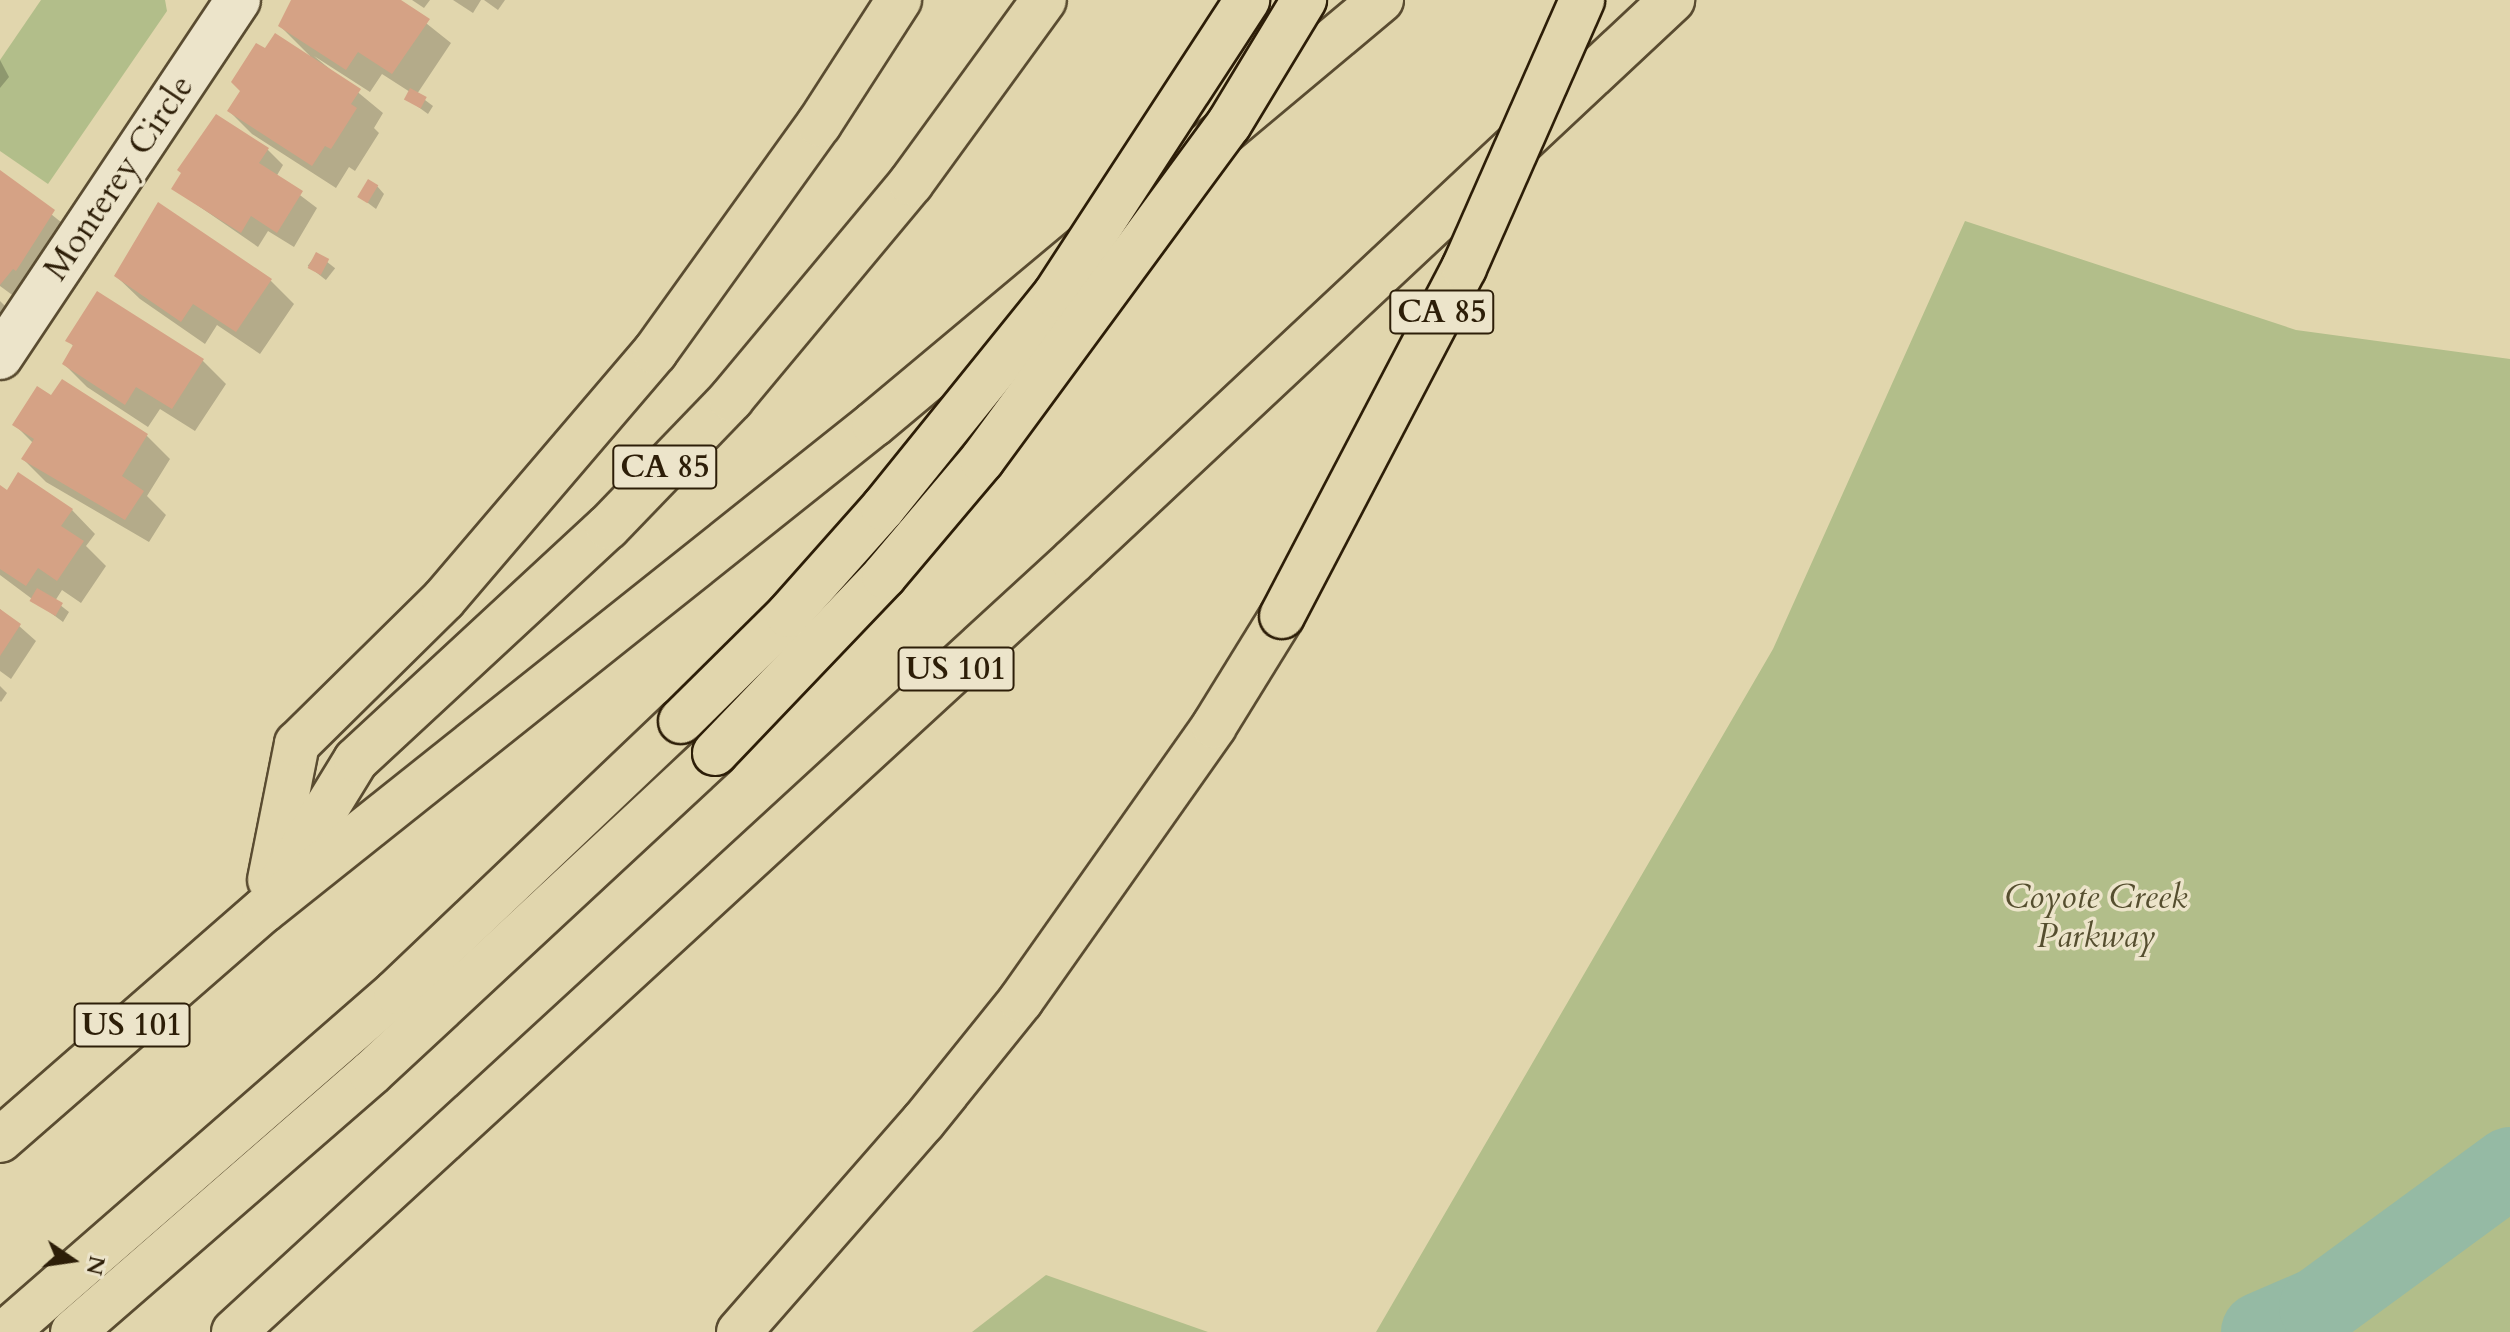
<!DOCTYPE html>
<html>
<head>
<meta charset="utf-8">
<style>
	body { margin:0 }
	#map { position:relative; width:2510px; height:1332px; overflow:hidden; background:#e1d6ad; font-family:Cardo,serif }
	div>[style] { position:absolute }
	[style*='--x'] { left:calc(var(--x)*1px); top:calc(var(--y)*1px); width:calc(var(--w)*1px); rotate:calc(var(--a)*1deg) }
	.green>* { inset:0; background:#b2be8a }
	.shadow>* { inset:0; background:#0003; transform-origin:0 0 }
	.river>* { height:80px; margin:-40px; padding:0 40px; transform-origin:40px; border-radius:40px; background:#95baa4 }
	.building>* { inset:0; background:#d5a285; transform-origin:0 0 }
	.roads { filter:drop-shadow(2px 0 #5a4c31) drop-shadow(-2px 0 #5a4c31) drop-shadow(0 2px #5a4c31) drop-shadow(0 -2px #5a4c31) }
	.minor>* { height:44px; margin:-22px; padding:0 22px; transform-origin:22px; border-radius:22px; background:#ece4ca }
	.highway>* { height:44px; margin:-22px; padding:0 22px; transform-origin:22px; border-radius:22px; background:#e1d6ad }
	.bridges { filter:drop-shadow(2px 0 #2d1e08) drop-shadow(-2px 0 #2d1e08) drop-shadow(0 2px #2d1e08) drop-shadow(0 -2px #2d1e08) }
	.highway-bridge>* { height:44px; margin:-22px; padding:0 22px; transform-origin:22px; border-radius:22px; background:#e1d6ad }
	span { translate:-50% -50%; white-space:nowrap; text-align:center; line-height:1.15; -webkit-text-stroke:7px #ece4ca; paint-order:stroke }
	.shield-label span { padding:2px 6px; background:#ece4ca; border:2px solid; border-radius:6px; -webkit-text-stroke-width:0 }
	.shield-label { font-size:32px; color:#2d1e08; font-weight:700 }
	.street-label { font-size:34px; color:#2d1e08 }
	.park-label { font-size:34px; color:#554e2f; font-style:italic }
	.north { position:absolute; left:32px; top:1220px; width:80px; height:80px; -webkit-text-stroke:6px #ece4ca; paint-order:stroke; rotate:103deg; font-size:22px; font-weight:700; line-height:32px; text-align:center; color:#2d1e08 }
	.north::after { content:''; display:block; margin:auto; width:28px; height:36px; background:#2d1e08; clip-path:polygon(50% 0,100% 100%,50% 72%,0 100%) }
</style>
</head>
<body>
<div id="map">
	<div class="green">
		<i style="clip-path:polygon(41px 0,165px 0,167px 11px,48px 184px,0 151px,0 60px)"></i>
		<i style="clip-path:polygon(1965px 221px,2296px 330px,2510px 359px,2510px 1332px,1376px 1332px,1773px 649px)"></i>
		<i style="clip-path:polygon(1046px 1275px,1208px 1332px,972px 1332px)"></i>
	</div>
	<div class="shadow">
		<i style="clip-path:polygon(295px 0,397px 0,451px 43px,417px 94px,433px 106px,428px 114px,406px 98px,410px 92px,382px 74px,370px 92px,314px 56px,383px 113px,374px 128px,379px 133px,355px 171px,349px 167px,336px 188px,252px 134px,229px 111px,265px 51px,310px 56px,280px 26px)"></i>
		<i style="clip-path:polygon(412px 0,430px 0,424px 8px)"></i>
		<i style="clip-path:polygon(453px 0,481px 0,473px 13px)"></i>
		<i style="clip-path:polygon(484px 0,505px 0,498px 10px)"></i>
		<i style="clip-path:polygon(0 60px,9px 77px,0 88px)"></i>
		<i style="clip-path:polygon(267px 149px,283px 165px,276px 177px,317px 208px,294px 247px,268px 231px,258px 247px,174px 189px)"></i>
		<i style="clip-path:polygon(0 173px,77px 235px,26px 305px,0 286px)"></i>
		<i style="clip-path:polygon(377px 186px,384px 194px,376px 209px,360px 197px)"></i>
		<i style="left:317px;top:254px;width:23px;height:15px;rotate:38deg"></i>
		<i style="clip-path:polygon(116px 276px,271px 281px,294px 304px,260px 354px,217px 325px,205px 344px,140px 299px)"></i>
		<i style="clip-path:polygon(0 301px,19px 320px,0 356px)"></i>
		<i style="clip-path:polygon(68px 340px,203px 361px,226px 384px,195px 431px,160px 409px,148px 427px,87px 387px,64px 364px,74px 347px)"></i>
		<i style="clip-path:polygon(63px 382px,147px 436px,170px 459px,147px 496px,166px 515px,149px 542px,46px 482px,23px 459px,33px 443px,15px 425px,52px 398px)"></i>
		<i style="clip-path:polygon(0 488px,72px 510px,95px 534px,86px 546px,106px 566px,81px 603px,62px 590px,55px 601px,69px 612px,63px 622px,0 575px)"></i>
		<i style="clip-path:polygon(0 609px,36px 641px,11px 679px,0 671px)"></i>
		<i style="clip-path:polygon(0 686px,7px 693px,1px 702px,0 701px)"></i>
	</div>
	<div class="river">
		<i style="--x:2261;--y:1332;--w:63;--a:-23.3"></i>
		<i style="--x:2319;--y:1307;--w:237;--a:-36.2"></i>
	</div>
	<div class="building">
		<i style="clip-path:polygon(291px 0,401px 0,430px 19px,392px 74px,358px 52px,346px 70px,278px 26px)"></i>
		<i style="clip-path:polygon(275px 33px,361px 89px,351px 104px,357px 108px,331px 149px,325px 146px,312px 166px,227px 111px,240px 91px,231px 82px,256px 43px,265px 48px)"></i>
		<i style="left:410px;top:88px;width:19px;height:13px;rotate:28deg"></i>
		<i style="clip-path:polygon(216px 114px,269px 148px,259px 163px,303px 191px,277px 233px,251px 216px,241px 233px,171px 189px,181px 173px,177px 170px)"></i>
		<i style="clip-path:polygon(0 170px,55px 210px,16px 271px,13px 269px,0 285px)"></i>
		<i style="left:368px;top:179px;width:12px;height:21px;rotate:31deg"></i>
		<i style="clip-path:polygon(158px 202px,272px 279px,236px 332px,193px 304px,181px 322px,114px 276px)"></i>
		<i style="left:316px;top:252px;width:15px;height:18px;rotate:28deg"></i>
		<i style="clip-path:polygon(97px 291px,204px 359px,172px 409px,136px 387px,125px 405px,62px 364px,73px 345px,65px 341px)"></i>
		<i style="clip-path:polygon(62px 379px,148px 434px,122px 476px,144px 491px,125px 520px,21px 459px,34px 439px,12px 425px,37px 386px,51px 395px)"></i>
		<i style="clip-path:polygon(18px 472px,73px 509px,61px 526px,84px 541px,57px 581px,38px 568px,26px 586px,0 569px,0 485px,7px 490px)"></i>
		<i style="left:37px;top:588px;width:30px;height:15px;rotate:30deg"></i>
		<i style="clip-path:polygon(0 609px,21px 624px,0 656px)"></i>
	</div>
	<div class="roads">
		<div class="minor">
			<i style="--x:0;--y:357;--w:429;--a:-56.3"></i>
		</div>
		<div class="highway">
			<i style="--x:270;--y:880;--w:139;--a:-78.8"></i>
			<i style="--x:297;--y:744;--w:206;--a:-44.6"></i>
			<i style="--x:444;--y:599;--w:325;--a:-49.5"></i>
			<i style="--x:655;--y:352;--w:281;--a:-54.3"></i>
			<i style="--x:819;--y:124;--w:148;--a:-57.2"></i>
			<i style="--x:280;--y:884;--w:145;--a:-58.5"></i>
			<i style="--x:356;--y:760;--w:343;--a:-42.8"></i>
			<i style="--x:608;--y:527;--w:178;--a:-46.1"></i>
			<i style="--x:731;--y:399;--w:281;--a:-50.2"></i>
			<i style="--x:911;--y:183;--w:226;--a:-54"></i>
			<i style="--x:0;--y:1140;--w:350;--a:-41.1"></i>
			<i style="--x:264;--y:910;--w:780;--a:-38.55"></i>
			<i style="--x:874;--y:424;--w:661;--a:-39.91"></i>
			<i style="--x:6;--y:1332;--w:517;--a:-41.08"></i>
			<i style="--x:396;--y:992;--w:393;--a:-43.6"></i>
			<i style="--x:73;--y:1332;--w:395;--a:-41"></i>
			<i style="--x:371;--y:1073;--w:470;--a:-42.9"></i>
			<i style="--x:234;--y:1332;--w:1139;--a:-42.58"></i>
			<i style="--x:1073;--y:561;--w:821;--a:-43.12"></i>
			<i style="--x:739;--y:1332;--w:279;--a:-48.8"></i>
			<i style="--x:923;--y:1122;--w:156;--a:-51.2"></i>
			<i style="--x:1021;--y:1000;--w:335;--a:-54.8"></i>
			<i style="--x:1214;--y:726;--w:129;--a:-58.3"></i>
		</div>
	</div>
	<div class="bridges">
		<div class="highway-bridge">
			<i style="--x:1282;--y:616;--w:393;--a:-62.4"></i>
			<i style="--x:1464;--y:268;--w:293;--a:-66.2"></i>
			<i style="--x:681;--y:721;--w:151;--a:-44.7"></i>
			<i style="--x:788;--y:615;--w:143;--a:-48.4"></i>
			<i style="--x:883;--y:508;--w:274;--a:-51.1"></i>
			<i style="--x:1055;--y:295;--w:352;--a:-56.9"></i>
			<i style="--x:715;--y:753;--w:245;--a:-46.3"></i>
			<i style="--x:884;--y:576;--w:152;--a:-49.8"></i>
			<i style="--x:982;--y:460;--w:417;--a:-53.7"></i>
			<i style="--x:1229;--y:124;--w:145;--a:-58.8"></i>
		</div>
	</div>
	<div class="shield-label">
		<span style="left:1442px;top:312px">CA 85</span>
		<span style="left:665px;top:467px">CA 85</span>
		<span style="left:956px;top:669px">US 101</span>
		<span style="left:132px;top:1025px">US 101</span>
	</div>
	<div class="street-label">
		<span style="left:119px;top:178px;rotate:-56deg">Monterey Circle</span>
	</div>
	<div class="park-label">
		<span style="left:2096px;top:917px">Coyote Creek<br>Parkway</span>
	</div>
	<div class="north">N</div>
</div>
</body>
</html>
